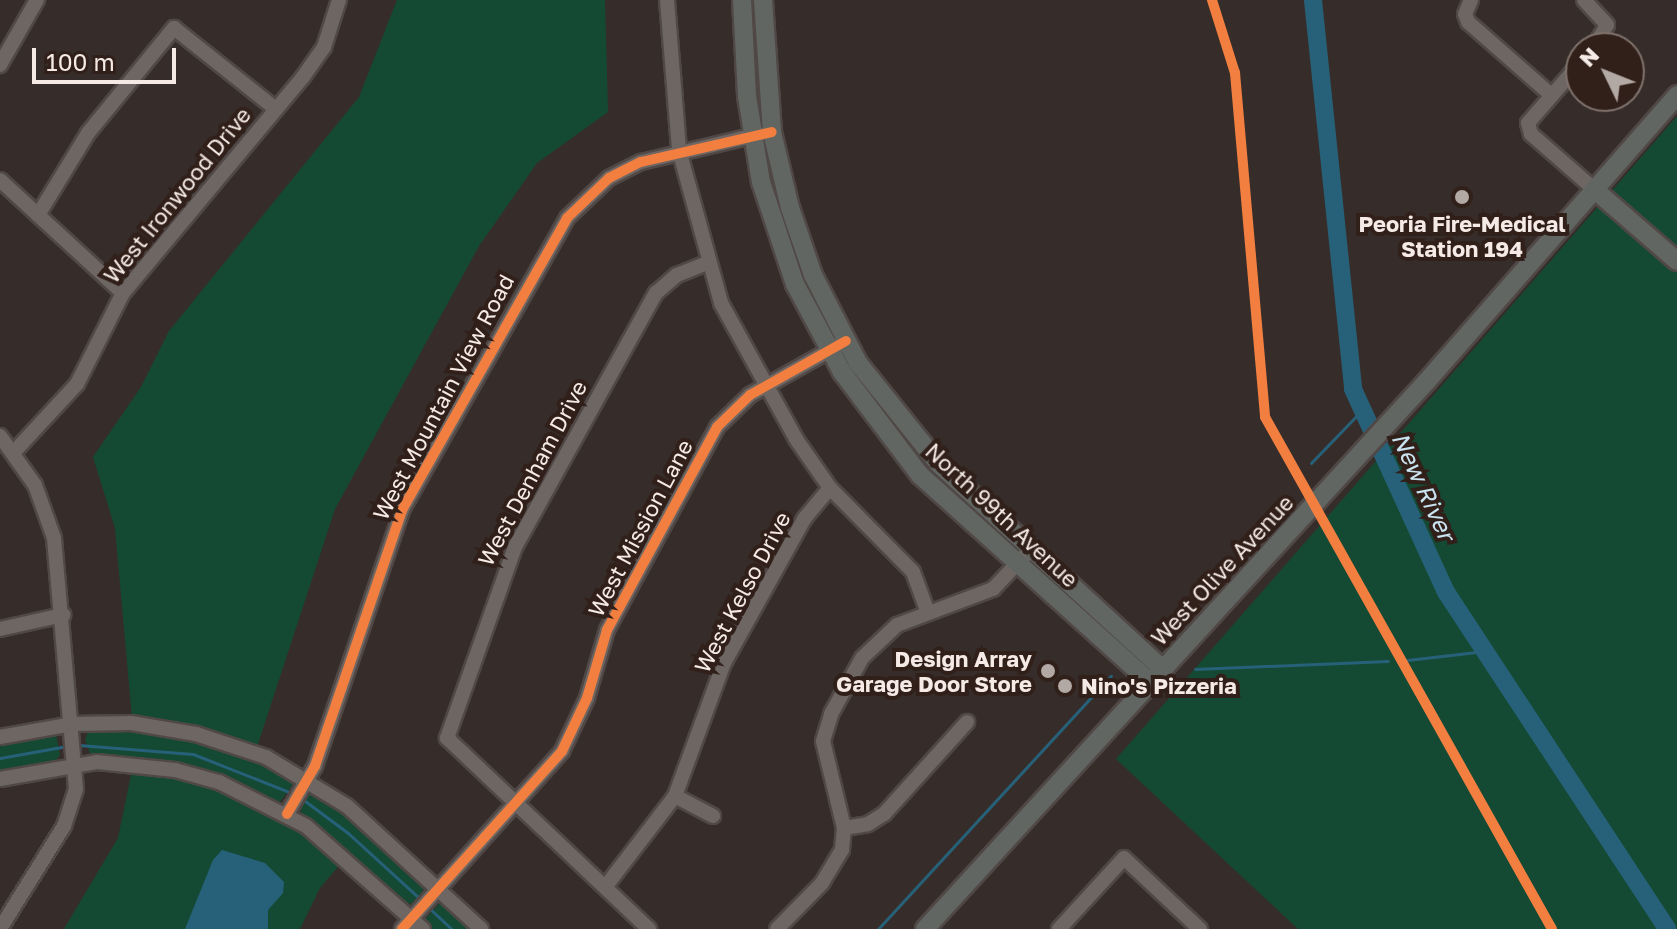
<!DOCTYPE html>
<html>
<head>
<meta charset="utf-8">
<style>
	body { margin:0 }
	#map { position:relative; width:1677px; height:929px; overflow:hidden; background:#362d2a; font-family:"Golos Text",sans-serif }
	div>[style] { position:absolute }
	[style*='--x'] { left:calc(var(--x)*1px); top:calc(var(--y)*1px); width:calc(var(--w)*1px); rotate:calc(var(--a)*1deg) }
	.green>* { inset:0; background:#144a34 }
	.water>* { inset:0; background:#276179 }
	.stream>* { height:3px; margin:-1.5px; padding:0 1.5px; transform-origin:1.5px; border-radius:1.5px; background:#276179 }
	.river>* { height:18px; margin:-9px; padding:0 9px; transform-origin:9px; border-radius:9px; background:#276179 }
	.roads { filter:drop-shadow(2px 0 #504846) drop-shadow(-2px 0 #504846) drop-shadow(0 2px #504846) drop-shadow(0 -2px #504846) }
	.minor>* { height:14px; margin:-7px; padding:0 7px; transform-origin:7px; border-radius:7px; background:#6d6663 }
	.major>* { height:18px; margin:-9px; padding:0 9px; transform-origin:9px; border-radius:9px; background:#626663 }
	.cycleway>* { height:10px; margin:-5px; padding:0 5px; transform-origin:5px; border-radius:5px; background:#f27e40 }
	.dots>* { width:22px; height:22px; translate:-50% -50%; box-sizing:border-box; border:4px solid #31201a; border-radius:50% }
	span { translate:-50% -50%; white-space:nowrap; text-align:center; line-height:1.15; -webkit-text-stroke:8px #31201a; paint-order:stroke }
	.street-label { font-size:22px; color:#f5eae5 }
	.poi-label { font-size:22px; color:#f5eae5; font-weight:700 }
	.right { translate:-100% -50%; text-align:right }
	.left { translate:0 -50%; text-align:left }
	.water-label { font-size:24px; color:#cbe4f1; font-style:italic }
	.north { position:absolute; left:1565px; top:32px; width:80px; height:80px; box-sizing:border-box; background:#31201a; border:2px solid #7f716b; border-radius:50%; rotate:313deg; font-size:22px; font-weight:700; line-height:32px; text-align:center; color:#f5eae5 }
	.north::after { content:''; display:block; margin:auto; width:28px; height:36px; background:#b2a8a4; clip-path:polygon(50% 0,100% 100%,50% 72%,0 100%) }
	.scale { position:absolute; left:32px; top:48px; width:144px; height:36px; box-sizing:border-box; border:4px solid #f5eae5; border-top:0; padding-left:10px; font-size:24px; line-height:28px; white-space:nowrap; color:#f5eae5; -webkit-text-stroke:6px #31201a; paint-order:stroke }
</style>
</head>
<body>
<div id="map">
	<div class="green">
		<i style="clip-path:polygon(397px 0,605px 0,608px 112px,537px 163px,479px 246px,335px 509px,257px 747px,205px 730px,132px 718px,115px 528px,93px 457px,141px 387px,169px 331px,359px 97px)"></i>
		<i style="clip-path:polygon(1677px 116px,1677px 929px,1298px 929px,1116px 759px)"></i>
		<i style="clip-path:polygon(89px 729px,190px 737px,267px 761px,294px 783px,280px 802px,223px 778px,91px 756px,85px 740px)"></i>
		<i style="clip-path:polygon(56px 734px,60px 755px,56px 760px,0 773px,0 742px)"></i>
		<i style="clip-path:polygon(132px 770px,218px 787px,287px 820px,342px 862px,320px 888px,300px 929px,64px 929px,118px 838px)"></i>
		<i style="clip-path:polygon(311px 791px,346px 810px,426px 886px,413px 904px,399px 901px,302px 817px,300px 806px)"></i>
		<i style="clip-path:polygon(442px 901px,475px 929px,431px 929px,424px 920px)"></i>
	</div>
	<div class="water">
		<i style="clip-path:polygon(222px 850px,265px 863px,284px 882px,283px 893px,268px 910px,268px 929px,185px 929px,213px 860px)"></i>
	</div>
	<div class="stream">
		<i style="--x:1311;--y:463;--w:74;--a:-46.1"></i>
		<i style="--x:1407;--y:660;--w:79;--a:-6.6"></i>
		<i style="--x:1195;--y:669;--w:193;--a:-2.4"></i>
		<i style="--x:79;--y:745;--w:114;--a:4.5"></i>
		<i style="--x:193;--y:754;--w:109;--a:21.6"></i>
		<i style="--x:0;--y:758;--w:68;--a:-10.2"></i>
		<i style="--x:301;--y:798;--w:59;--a:36.7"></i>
		<i style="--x:348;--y:833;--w:98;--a:42.5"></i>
		<i style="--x:428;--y:907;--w:33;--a:43"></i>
		<i style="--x:878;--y:929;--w:344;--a:-47.4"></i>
	</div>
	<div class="river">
		<i style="--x:1313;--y:0;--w:391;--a:84.1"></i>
		<i style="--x:1353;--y:389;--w:223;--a:65.4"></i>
		<i style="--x:1446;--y:592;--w:403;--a:56.7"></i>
	</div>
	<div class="roads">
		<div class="minor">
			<i style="--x:667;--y:0;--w:150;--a:85.4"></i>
			<i style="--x:679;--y:150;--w:159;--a:74.6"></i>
			<i style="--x:721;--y:303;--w:155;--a:61.1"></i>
			<i style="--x:796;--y:439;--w:60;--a:55.2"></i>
			<i style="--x:830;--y:488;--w:118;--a:45.3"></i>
			<i style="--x:913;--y:572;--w:40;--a:69.8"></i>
			<i style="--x:1471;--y:0;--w:15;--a:113"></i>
			<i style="--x:1465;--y:14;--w:9;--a:69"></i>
			<i style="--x:1468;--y:22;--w:111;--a:41.3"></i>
			<i style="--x:1584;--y:0;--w:34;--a:47"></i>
			<i style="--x:1607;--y:25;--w:27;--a:121"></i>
			<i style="--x:1581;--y:62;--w:81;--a:131"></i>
			<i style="--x:1528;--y:123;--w:11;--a:75"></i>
			<i style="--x:1531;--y:134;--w:85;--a:41.2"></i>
			<i style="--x:0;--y:65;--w:75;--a:-60.4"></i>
			<i style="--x:0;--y:180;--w:167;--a:42.6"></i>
			<i style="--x:38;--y:215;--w:96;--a:-58.6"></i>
			<i style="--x:88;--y:133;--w:136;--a:-50.7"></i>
			<i style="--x:174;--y:28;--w:130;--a:38.5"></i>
			<i style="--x:0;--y:436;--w:60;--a:54.5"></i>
			<i style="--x:35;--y:485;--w:56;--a:70.3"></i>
			<i style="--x:54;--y:538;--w:252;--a:85"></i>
			<i style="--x:76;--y:789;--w:39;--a:108"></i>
			<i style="--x:64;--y:826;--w:121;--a:121.9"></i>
			<i style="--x:14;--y:452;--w:93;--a:-47.2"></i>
			<i style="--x:77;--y:384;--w:102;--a:-63.2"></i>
			<i style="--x:123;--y:293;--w:281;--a:-50.2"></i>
			<i style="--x:303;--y:77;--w:37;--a:-55"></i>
			<i style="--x:324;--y:47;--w:49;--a:-72.3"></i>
			<i style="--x:0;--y:629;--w:65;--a:-12.5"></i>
			<i style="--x:0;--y:737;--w:73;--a:-10.2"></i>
			<i style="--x:72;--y:724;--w:59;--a:-1"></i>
			<i style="--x:131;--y:723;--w:66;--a:9.6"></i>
			<i style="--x:196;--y:734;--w:74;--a:18.2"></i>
			<i style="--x:266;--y:757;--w:95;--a:31.2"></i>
			<i style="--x:347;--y:806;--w:182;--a:42.5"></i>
			<i style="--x:0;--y:779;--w:98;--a:-9.9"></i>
			<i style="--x:97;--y:762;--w:78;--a:5.9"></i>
			<i style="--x:175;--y:770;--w:46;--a:15.3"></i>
			<i style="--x:219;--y:782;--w:97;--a:26.8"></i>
			<i style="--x:306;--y:826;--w:156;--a:41.4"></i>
			<i style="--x:675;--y:796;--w:43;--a:27.8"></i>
			<i style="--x:287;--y:814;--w:56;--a:-59.7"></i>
			<i style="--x:315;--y:766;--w:270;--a:-71.2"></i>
			<i style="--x:402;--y:510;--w:335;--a:-60.5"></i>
			<i style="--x:567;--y:218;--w:58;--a:-43.6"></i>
			<i style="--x:609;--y:178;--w:36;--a:-27"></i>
			<i style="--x:641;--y:162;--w:122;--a:-13.2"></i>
			<i style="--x:844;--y:828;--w:24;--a:-9"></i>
			<i style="--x:868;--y:824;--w:19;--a:-32"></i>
			<i style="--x:884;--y:814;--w:124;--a:-47.9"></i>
			<i style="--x:606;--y:886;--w:113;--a:-52.5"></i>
			<i style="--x:675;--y:796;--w:142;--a:-69.8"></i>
			<i style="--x:724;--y:663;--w:165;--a:-60.9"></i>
			<i style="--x:804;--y:519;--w:40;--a:-50"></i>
			<i style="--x:402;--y:929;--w:239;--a:-48"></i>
			<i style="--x:562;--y:751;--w:59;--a:-64.7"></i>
			<i style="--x:587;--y:698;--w:71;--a:-73.6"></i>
			<i style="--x:607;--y:630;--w:231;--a:-61.5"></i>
			<i style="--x:717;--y:427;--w:46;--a:-44.1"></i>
			<i style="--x:750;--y:395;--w:102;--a:-29.3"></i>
			<i style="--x:649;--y:929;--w:278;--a:-136.6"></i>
			<i style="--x:447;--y:738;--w:203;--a:-70.4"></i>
			<i style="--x:515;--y:547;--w:291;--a:-61"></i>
			<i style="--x:656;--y:293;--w:28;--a:-41"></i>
			<i style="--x:677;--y:275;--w:31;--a:-22"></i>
			<i style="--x:777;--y:929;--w:64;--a:-45.6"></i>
			<i style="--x:822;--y:883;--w:39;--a:-59"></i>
			<i style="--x:842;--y:850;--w:22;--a:-85"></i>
			<i style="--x:844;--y:828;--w:89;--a:-103.6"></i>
			<i style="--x:823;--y:741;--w:28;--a:-73"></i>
			<i style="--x:831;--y:714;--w:64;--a:-61"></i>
			<i style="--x:862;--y:658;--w:48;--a:-43.3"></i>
			<i style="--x:897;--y:625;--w:103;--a:-20.6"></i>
			<i style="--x:993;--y:589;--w:54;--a:-46.5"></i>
			<i style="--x:1059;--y:929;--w:96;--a:-47.5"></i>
			<i style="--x:1124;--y:858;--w:104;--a:43.1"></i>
		</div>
		<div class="major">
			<i style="--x:742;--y:0;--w:96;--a:87"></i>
			<i style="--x:747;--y:96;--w:87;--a:80.8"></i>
			<i style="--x:761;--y:182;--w:108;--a:71.6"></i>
			<i style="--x:795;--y:284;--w:100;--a:61.9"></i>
			<i style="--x:842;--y:372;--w:129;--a:52.9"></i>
			<i style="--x:920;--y:475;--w:311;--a:42"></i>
			<i style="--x:763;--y:0;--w:132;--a:86.1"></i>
			<i style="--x:772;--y:132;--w:78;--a:76.7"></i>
			<i style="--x:790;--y:208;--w:71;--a:71.1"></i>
			<i style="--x:813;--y:275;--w:99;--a:62.9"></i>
			<i style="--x:858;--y:363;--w:129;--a:51.3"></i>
			<i style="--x:939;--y:464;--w:304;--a:42.5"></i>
			<i style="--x:1595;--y:190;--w:108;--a:40.9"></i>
			<i style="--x:925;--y:929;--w:743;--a:-47.51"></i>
			<i style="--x:1427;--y:381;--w:380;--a:-48.8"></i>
		</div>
	</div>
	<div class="cycleway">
		<i style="--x:1212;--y:0;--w:77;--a:72.5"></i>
		<i style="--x:1235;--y:73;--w:345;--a:85"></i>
		<i style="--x:1265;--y:417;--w:587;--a:60.73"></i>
		<i style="--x:287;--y:814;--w:56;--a:-59.7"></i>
		<i style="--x:315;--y:766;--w:270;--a:-71.2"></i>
		<i style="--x:402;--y:510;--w:335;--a:-60.5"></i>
		<i style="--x:567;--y:218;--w:58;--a:-43.6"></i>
		<i style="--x:609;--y:178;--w:36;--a:-27"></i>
		<i style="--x:641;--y:162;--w:134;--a:-12.9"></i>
		<i style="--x:402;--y:929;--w:239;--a:-48"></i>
		<i style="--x:562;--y:751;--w:59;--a:-64.7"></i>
		<i style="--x:587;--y:698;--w:71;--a:-73.6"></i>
		<i style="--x:607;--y:630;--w:231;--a:-61.5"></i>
		<i style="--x:717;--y:427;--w:46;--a:-44.1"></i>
		<i style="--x:750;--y:395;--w:110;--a:-29.4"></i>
	</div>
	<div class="dots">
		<i style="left:1462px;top:197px;background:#b2a8a4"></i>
		<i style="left:1048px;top:671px;background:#b2a8a4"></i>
		<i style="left:1065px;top:686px;background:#b2a8a4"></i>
	</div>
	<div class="street-label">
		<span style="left:177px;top:195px;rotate:-51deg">West Ironwood Drive</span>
		<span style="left:443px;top:397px;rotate:-62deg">West Mountain View Road</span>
		<span style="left:532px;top:473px;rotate:-62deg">West Denham Drive</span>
		<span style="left:1002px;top:515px;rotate:43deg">North 99th Avenue</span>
		<span style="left:640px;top:528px;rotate:-62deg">West Mission Lane</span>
		<span style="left:1222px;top:570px;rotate:-47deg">West Olive Avenue</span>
		<span style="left:742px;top:592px;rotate:-62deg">West Kelso Drive</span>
	</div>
	<div class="poi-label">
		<span style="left:1462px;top:236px">Peoria Fire-Medical<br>Station 194</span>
		<span class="right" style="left:1032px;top:671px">Design Array<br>Garage Door Store</span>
		<span class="left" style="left:1081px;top:686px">Nino's Pizzeria</span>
	</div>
	<div class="water-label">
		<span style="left:1424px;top:486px;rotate:65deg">New River</span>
	</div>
	<div class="north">N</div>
	<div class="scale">100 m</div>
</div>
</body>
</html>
